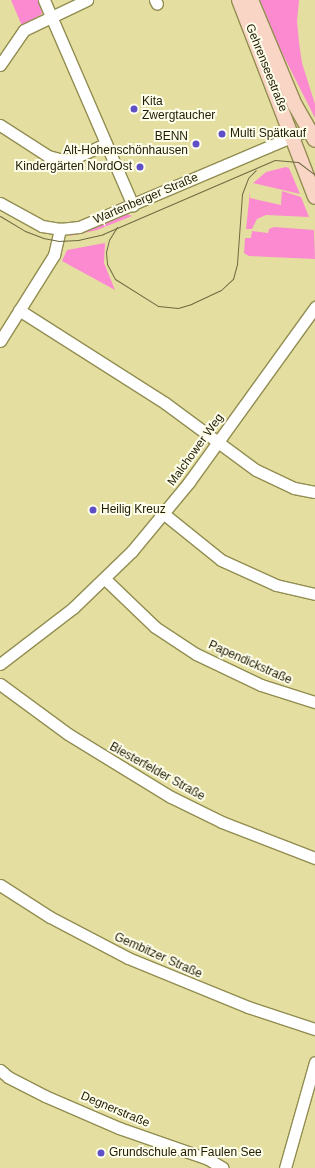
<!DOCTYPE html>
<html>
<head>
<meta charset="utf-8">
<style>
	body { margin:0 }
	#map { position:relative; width:315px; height:1168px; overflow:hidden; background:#e4dfa0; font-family:Arial,sans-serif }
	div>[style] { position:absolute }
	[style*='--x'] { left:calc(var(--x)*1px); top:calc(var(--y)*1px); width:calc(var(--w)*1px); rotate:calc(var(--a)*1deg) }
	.green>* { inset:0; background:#fc8ad0 }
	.roads { filter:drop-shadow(1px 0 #928d51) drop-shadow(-1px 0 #928d51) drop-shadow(0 1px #928d51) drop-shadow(0 -1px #928d51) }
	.minor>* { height:11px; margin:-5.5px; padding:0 5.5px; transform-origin:5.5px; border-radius:5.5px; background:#fff }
	.major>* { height:14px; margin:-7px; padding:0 7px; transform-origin:7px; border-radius:7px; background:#f9d5c6 }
	.tram>* { height:1px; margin:-0.5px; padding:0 0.5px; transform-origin:0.5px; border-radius:0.5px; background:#6e6a42 }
	.dots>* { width:11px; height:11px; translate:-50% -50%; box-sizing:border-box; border:2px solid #fffeeb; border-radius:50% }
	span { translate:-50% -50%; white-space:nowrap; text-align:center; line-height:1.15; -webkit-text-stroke:4px #fffeeb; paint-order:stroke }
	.street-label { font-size:12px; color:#1f1c04 }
	.poi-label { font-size:12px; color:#1f1c04 }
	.left { translate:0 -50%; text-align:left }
	.right { translate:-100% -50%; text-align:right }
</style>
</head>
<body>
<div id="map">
	<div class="green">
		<i style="clip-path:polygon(11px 0,39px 0,42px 14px,22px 26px)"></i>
		<i style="clip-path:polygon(260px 0,299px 0,297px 21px,299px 42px,302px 63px,315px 104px,315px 118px,280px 49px)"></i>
		<i style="clip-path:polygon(286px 167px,289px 168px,300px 194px,253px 183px,266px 172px)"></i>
		<i style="clip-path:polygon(250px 191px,250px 198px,281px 205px,282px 191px,301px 197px,309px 217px,266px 215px,257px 219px,252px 229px,246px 229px)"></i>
		<i style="clip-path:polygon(127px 214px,132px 216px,97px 230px,70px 236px,70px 233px)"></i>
		<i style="clip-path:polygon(274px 227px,314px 230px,315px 259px,249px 256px,244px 253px,245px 238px,251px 238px,252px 231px,268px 233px,269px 229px)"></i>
		<i style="clip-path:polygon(105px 243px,104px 263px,115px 290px,62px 261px,67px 250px)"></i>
	</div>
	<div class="roads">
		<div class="minor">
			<i style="--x:44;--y:0;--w:224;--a:66.6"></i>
			<i style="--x:155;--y:0;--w:4;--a:63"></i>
			<i style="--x:0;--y:65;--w:42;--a:-55.6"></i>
			<i style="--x:24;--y:30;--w:70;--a:-25.5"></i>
			<i style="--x:0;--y:125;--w:57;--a:32.9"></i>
			<i style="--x:48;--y:156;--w:16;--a:15"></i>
			<i style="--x:63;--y:160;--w:11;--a:-10"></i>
			<i style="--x:74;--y:158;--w:35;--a:-24"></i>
			<i style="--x:0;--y:203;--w:48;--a:28.7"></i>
			<i style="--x:42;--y:226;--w:18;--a:9"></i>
			<i style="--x:60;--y:229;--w:19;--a:-6"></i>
			<i style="--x:79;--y:227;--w:249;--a:-23"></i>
			<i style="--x:19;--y:310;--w:173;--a:32.5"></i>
			<i style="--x:165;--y:403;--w:113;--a:36.4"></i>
			<i style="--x:256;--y:470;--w:42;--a:25.3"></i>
			<i style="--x:294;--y:488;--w:21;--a:11"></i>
			<i style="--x:0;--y:341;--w:102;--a:-57.9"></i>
			<i style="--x:54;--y:255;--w:27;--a:-77"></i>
			<i style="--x:164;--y:514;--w:73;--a:38.9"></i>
			<i style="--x:221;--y:560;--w:60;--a:24.4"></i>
			<i style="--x:276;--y:585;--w:40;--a:13"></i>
			<i style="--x:105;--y:579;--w:69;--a:43.8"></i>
			<i style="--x:155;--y:627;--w:49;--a:33.4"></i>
			<i style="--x:196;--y:654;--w:72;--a:25.5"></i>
			<i style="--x:261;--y:685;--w:57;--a:17.5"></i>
			<i style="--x:0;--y:664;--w:92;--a:-37.5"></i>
			<i style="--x:73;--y:608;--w:82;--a:-44"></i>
			<i style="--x:132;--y:551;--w:89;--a:-50.4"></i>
			<i style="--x:189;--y:482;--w:216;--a:-54.2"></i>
			<i style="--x:0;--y:684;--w:84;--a:36.3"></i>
			<i style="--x:68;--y:734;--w:121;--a:31.5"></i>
			<i style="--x:171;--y:797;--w:57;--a:26.1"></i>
			<i style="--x:222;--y:822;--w:100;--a:21.2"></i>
			<i style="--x:0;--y:885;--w:59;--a:32.6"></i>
			<i style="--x:50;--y:917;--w:88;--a:27.7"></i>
			<i style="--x:128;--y:958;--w:130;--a:22.2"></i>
			<i style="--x:248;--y:1007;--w:71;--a:18.2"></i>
			<i style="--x:0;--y:1070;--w:11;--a:41"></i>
			<i style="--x:8;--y:1077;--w:42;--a:27.2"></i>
			<i style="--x:45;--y:1096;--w:81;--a:23.4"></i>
			<i style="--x:119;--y:1128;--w:94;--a:19.2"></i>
			<i style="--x:208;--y:1159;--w:17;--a:31"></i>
			<i style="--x:285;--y:1168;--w:110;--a:-74.2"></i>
		</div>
		<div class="major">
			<i style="--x:239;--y:0;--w:211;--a:68.9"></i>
			<i style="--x:251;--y:0;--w:114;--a:67.3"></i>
			<i style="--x:295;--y:105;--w:40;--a:60.3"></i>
		</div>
	</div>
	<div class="tram">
		<i style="--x:0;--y:216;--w:29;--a:31"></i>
		<i style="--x:25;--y:231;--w:19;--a:21"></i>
		<i style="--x:43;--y:238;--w:15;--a:11"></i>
		<i style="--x:58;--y:241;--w:20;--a:-3"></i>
		<i style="--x:78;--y:240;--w:26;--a:-13"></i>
		<i style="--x:103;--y:234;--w:187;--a:-23.3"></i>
		<i style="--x:275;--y:160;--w:23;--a:5"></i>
		<i style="--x:298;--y:162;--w:21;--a:37"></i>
		<i style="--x:117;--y:227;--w:15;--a:122"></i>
		<i style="--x:109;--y:240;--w:12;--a:104"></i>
		<i style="--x:106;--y:252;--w:12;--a:85"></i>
		<i style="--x:107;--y:264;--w:17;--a:62"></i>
		<i style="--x:115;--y:279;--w:51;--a:32.1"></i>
		<i style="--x:158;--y:306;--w:20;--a:6"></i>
		<i style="--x:178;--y:308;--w:14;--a:-17"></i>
		<i style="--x:191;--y:304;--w:33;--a:-25"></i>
		<i style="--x:221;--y:290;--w:16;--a:-43"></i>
		<i style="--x:233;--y:279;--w:16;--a:-75"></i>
		<i style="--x:237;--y:264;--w:70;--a:-85.9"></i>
		<i style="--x:242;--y:194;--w:17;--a:-69"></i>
		<i style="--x:248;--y:178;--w:11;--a:-45"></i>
	</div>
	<div class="dots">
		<i style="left:134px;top:109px;background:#6050c8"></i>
		<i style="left:222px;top:134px;background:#6050c8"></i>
		<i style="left:196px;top:144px;background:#6050c8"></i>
		<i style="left:140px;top:167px;background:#6050c8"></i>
		<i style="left:93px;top:510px;background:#6050c8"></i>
		<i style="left:101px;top:1153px;background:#6050c8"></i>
	</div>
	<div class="street-label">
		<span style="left:266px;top:68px;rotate:68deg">Gehrenseestraße</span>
		<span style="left:146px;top:199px;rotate:-23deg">Wartenberger Straße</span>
		<span style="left:196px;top:450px;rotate:-54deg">Malchower Weg</span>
		<span style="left:250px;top:663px;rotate:24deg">Papendickstraße</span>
		<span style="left:157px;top:772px;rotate:29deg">Biesterfelder Straße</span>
		<span style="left:158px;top:956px;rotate:24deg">Gembitzer Straße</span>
		<span style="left:115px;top:1110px;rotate:23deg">Degnerstraße</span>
	</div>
	<div class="poi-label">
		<span class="left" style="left:142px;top:109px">Kita<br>Zwergtaucher</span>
		<span class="left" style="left:230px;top:134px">Multi Spätkauf</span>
		<span class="right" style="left:188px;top:144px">BENN<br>Alt-Hohenschönhausen</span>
		<span class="right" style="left:132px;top:167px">Kindergärten NordOst</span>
		<span class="left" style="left:101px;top:510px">Heilig Kreuz</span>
		<span class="left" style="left:109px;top:1153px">Grundschule am Faulen See</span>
	</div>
</div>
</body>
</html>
